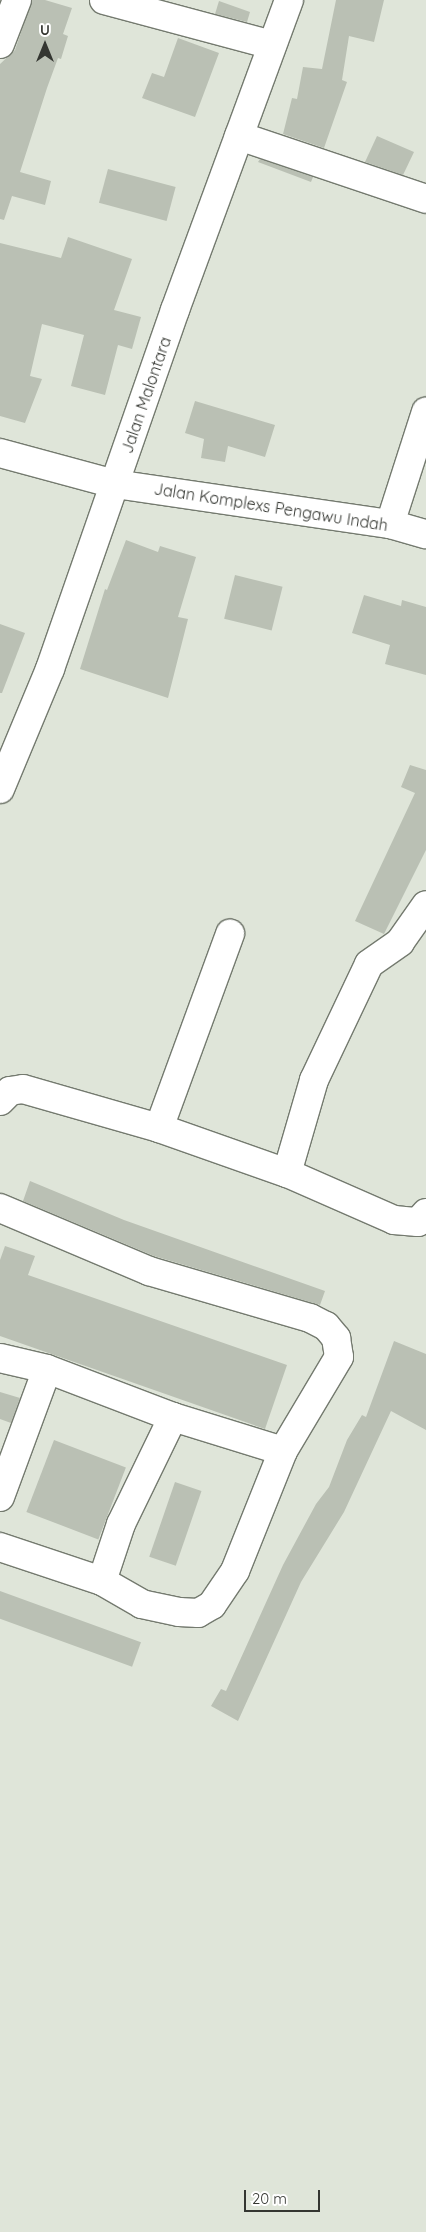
<!DOCTYPE html>
<html>
<head>
<meta charset="utf-8">
<style>
	body { margin:0 }
	#map { position:relative; width:426px; height:2232px; overflow:hidden; background:#dfe5d9; font-family:Quicksand,sans-serif }
	div>[style] { position:absolute }
	[style*='--x'] { left:calc(var(--x)*1px); top:calc(var(--y)*1px); width:calc(var(--w)*1px); rotate:calc(var(--a)*1deg) }
	.building>* { inset:0; background:#bac0b4; transform-origin:0 0 }
	.roads { filter:drop-shadow(1px 0 #747a6f) drop-shadow(-1px 0 #747a6f) drop-shadow(0 1px #747a6f) drop-shadow(0 -1px #747a6f) }
	.minor>* { height:28px; margin:-14px; padding:0 14px; transform-origin:14px; border-radius:14px; background:#fff }
	span { translate:-50% -50%; white-space:nowrap; text-align:center; line-height:1.15; -webkit-text-stroke:4px #fff; paint-order:stroke }
	.street-label { font-size:16px; color:#343631 }
	.north { position:absolute; left:20px; top:20px; width:50px; height:50px; -webkit-text-stroke:4px #fff; paint-order:stroke; rotate:0deg; font-size:14px; font-weight:700; line-height:20px; text-align:center; color:#343631 }
	.north::after { content:''; display:block; margin:auto; width:18px; height:22px; background:#343631; clip-path:polygon(50% 0,100% 100%,50% 72%,0 100%) }
	.scale { position:absolute; left:244px; top:2190px; width:76px; height:22px; box-sizing:border-box; border:2px solid #343631; border-top:0; padding-left:6px; font-size:15px; line-height:18px; white-space:nowrap; color:#343631; -webkit-text-stroke:4px #fff; paint-order:stroke }
</style>
</head>
<body>
<div id="map">
	<div class="building">
		<i style="clip-path:polygon(32px 0,45px 0,72px 8px,63px 34px,68px 36px,61px 59px,58px 58px,47px 88px,20px 172px,51px 181px,45px 205px,12px 196px,4px 220px,0 219px,0 64px,15px 50px)"></i>
		<i style="clip-path:polygon(336px 0,384px 0,374px 42px,349px 36px,342px 80px,347px 82px,324px 148px,283px 134px,292px 98px,297px 99px,303px 67px,322px 69px)"></i>
		<i style="clip-path:polygon(219px 1px,250px 12px,247px 22px,215px 14px)"></i>
		<i style="clip-path:polygon(178px 38px,219px 53px,195px 117px,142px 98px,152px 73px,164px 77px)"></i>
		<i style="clip-path:polygon(377px 136px,414px 152px,403px 175px,365px 162px)"></i>
		<i style="clip-path:polygon(260px 159px,313px 177px,311px 182px,258px 162px)"></i>
		<i style="left:108px;top:169px;width:70px;height:35px;rotate:15deg"></i>
		<i style="clip-path:polygon(68px 237px,132px 259px,114px 310px,141px 317px,132px 349px,118px 345px,105px 395px,71px 386px,84px 335px,42px 324px,30px 376px,42px 379px,25px 423px,0 416px,0 243px,61px 258px)"></i>
		<i style="clip-path:polygon(195px 401px,275px 425px,265px 457px,228px 446px,225px 462px,201px 458px,204px 439px,185px 433px)"></i>
		<i style="clip-path:polygon(126px 540px,158px 552px,160px 546px,196px 557px,178px 617px,188px 619px,168px 698px,80px 669px,105px 589px,107px 590px)"></i>
		<i style="left:235px;top:575px;width:49px;height:45px;rotate:14deg"></i>
		<i style="clip-path:polygon(364px 595px,401px 606px,402px 600px,426px 607px,426px 675px,385px 664px,390px 645px,352px 633px)"></i>
		<i style="clip-path:polygon(0 624px,25px 633px,2px 693px,0 693px)"></i>
		<i style="clip-path:polygon(410px 765px,426px 770px,426px 850px,384px 934px,355px 921px,415px 793px,401px 787px)"></i>
		<i style="clip-path:polygon(30px 1181px,124px 1220px,325px 1291px,320px 1305px,154px 1256px,23px 1201px)"></i>
		<i style="clip-path:polygon(5px 1246px,35px 1256px,28px 1275px,287px 1365px,265px 1429px,0 1336px,0 1260px)"></i>
		<i style="clip-path:polygon(394px 1341px,426px 1354px,426px 1430px,391px 1411px,344px 1512px,301px 1582px,238px 1721px,211px 1706px,221px 1689px,226px 1691px,283px 1565px,316px 1504px,329px 1487px,347px 1440px,362px 1415px,366px 1417px)"></i>
		<i style="clip-path:polygon(0 1392px,20px 1398px,11px 1423px,0 1419px)"></i>
		<i style="left:54px;top:1440px;width:77px;height:77px;rotate:21deg"></i>
		<i style="left:175px;top:1482px;width:28px;height:79px;rotate:19deg"></i>
		<i style="left:0;top:1591px;width:150px;height:26px;rotate:20deg"></i>
	</div>
	<div class="roads">
		<div class="minor">
			<i style="--x:104;--y:0;--w:174;--a:15"></i>
			<i style="--x:0;--y:44;--w:47;--a:-68.9"></i>
			<i style="--x:239;--y:136;--w:197;--a:18.6"></i>
			<i style="--x:0;--y:453;--w:119;--a:15.1"></i>
			<i style="--x:115;--y:484;--w:278;--a:8.3"></i>
			<i style="--x:390;--y:524;--w:37;--a:16"></i>
			<i style="--x:390;--y:524;--w:118;--a:-72.2"></i>
			<i style="--x:0;--y:789;--w:130;--a:-67.4"></i>
			<i style="--x:50;--y:669;--w:380;--a:-70.8"></i>
			<i style="--x:175;--y:310;--w:330;--a:-69.8"></i>
			<i style="--x:0;--y:1101;--w:14;--a:-45"></i>
			<i style="--x:10;--y:1091;--w:13;--a:-9"></i>
			<i style="--x:23;--y:1089;--w:141;--a:16"></i>
			<i style="--x:159;--y:1128;--w:136;--a:19.4"></i>
			<i style="--x:287;--y:1173;--w:117;--a:23.7"></i>
			<i style="--x:394;--y:1220;--w:24;--a:5"></i>
			<i style="--x:418;--y:1222;--w:12;--a:-48"></i>
			<i style="--x:159;--y:1128;--w:207;--a:-69.9"></i>
			<i style="--x:287;--y:1173;--w:97;--a:-73.8"></i>
			<i style="--x:314;--y:1080;--w:128;--a:-64.6"></i>
			<i style="--x:369;--y:964;--w:38;--a:-35"></i>
			<i style="--x:400;--y:942;--w:45;--a:-54.9"></i>
			<i style="--x:0;--y:1208;--w:162;--a:22.9"></i>
			<i style="--x:149;--y:1271;--w:168;--a:16.3"></i>
			<i style="--x:310;--y:1318;--w:18;--a:27"></i>
			<i style="--x:326;--y:1326;--w:16;--a:50"></i>
			<i style="--x:336;--y:1338;--w:19;--a:81"></i>
			<i style="--x:339;--y:1357;--w:109;--a:120.8"></i>
			<i style="--x:283;--y:1451;--w:129;--a:111.8"></i>
			<i style="--x:235;--y:1571;--w:41;--a:124.1"></i>
			<i style="--x:212;--y:1605;--w:16;--a:150"></i>
			<i style="--x:198;--y:1613;--w:19;--a:-177"></i>
			<i style="--x:179;--y:1612;--w:38;--a:-168"></i>
			<i style="--x:142;--y:1604;--w:46;--a:-150.1"></i>
			<i style="--x:102;--y:1581;--w:108;--a:-161.6"></i>
			<i style="--x:0;--y:1358;--w:48;--a:13.2"></i>
			<i style="--x:47;--y:1369;--w:135;--a:20.9"></i>
			<i style="--x:173;--y:1417;--w:115;--a:17.2"></i>
			<i style="--x:0;--y:1497;--w:136;--a:-69.8"></i>
			<i style="--x:102;--y:1581;--w:60;--a:-71.6"></i>
			<i style="--x:121;--y:1524;--w:119;--a:-64.1"></i>
		</div>
	</div>
	<div class="street-label">
		<span style="left:146px;top:395px;rotate:-71deg">Jalan Malontara</span>
		<span style="left:271px;top:507px;rotate:9deg">Jalan Komplexs Pengawu Indah</span>
	</div>
	<div class="north">U</div>
	<div class="scale">20 m</div>
</div>
</body>
</html>
